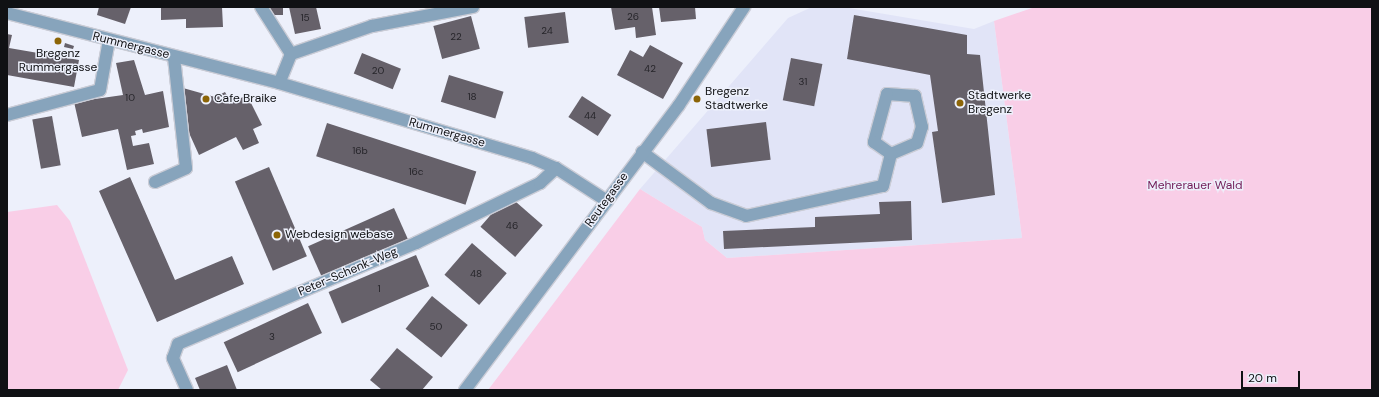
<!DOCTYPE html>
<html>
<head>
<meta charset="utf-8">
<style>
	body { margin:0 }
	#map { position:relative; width:1379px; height:397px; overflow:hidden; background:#edf0fb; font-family:"DM Sans",sans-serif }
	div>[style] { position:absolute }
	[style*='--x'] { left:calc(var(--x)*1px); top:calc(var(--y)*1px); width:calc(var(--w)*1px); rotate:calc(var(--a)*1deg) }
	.built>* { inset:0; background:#e1e4f7 }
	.green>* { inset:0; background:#f9cee7 }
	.building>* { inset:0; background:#66616a; transform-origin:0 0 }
	.roads { filter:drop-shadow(1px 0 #caccd6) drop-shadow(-1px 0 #caccd6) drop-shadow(0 1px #caccd6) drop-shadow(0 -1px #caccd6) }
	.minor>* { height:12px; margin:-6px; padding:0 6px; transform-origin:6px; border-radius:6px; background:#87a4bc }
	.dots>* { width:11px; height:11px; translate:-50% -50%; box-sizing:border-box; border:2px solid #edf0fb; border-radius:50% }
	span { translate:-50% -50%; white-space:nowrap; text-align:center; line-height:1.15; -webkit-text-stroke:3px #edf0fb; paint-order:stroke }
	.number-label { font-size:10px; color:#26252a }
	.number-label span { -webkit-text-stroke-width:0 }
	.street-label { font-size:12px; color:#101114 }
	.poi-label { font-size:12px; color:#101114 }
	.left { translate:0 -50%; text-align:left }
	.park-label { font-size:12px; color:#721c58 }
	.frame { position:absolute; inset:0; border:8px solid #101114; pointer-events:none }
	.scale { position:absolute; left:1241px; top:371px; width:59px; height:18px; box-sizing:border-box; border:2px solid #101114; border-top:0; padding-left:5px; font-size:12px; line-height:14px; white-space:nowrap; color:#101114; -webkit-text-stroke:3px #edf0fb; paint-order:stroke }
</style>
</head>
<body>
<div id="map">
	<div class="built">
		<i style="clip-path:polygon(812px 7px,843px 7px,974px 29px,994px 21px,1022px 238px,727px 258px,705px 240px,702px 227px,640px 189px,788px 18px)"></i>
	</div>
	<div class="green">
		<i style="clip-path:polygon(1035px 7px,1372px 7px,1372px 390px,488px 390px,640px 189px,702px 227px,705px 240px,727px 258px,1022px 238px,994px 21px)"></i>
		<i style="clip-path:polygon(57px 205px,70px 221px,128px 370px,118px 390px,7px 390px,7px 212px)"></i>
	</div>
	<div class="building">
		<i style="clip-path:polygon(99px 7px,131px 7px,125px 24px,97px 15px)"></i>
		<i style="clip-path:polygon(161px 7px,222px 7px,223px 27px,186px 28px,186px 19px,161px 20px)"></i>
		<i style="left:269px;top:7px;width:14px;height:8px"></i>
		<i style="clip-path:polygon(289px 7px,316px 7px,321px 29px,295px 34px)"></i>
		<i style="clip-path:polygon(611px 7px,652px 7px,656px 35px,636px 38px,635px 27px,615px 30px)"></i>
		<i style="clip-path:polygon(659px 7px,695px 7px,696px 19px,661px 22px)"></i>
		<i style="left:565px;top:12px;width:31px;height:41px;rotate:83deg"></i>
		<i style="clip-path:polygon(854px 15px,967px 35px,967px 54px,980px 55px,995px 195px,942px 203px,932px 132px,938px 131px,930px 75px,847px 59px)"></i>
		<i style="left:471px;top:16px;width:34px;height:39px;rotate:75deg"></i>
		<i style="clip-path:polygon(7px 34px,12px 35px,9px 48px,79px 60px,74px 87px,7px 75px)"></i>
		<i style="clip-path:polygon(65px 43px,74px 46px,73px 49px,64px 47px)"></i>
		<i style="clip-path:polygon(650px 45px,683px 63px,663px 99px,617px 75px,630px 50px,643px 57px)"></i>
		<i style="left:362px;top:53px;width:42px;height:22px;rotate:22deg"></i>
		<i style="left:791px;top:58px;width:32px;height:43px;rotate:11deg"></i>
		<i style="clip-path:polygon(134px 60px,145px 95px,163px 91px,169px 127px,143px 133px,142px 129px,135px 131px,136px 135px,131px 136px,133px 146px,149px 143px,154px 164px,127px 170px,118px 129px,82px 137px,74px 102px,123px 95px,116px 63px)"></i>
		<i style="left:449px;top:75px;width:57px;height:28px;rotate:17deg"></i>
		<i style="clip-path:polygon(183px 88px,215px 97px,225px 92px,231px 103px,247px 95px,262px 125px,253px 129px,259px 143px,243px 150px,236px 137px,199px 155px,185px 124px)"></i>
		<i style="left:582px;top:96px;width:35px;height:25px;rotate:33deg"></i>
		<i style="left:52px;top:116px;width:50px;height:20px;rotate:80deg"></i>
		<i style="left:766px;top:122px;width:38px;height:60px;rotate:83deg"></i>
		<i style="left:327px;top:123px;width:157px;height:35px;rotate:18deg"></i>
		<i style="left:269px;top:167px;width:97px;height:37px;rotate:67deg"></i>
		<i style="clip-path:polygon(130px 177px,175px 280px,232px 256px,244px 284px,157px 322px,99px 191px)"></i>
		<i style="left:508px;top:195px;width:46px;height:42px;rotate:41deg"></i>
		<i style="clip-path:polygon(911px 201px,912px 240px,724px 249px,723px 231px,815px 227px,815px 217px,880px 214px,879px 202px)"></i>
		<i style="left:394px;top:208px;width:34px;height:94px;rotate:66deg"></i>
		<i style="left:472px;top:243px;width:46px;height:42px;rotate:41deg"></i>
		<i style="left:416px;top:255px;width:34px;height:95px;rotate:67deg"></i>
		<i style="left:432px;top:296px;width:46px;height:42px;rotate:39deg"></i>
		<i style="left:308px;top:303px;width:33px;height:93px;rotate:65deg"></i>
		<i style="clip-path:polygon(397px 348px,433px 377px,422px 390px,382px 390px,370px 380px)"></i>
		<i style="clip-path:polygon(227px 365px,237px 390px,200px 390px,195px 378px)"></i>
	</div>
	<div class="roads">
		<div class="minor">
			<i style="--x:261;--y:7;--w:56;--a:57.4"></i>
			<i style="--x:291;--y:54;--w:31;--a:112"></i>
			<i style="--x:7;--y:13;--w:281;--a:14.4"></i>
			<i style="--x:279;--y:83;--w:264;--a:16.5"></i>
			<i style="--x:532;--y:158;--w:26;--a:23"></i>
			<i style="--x:556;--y:168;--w:61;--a:32.9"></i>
			<i style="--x:291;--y:54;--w:86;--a:-19.1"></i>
			<i style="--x:372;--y:26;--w:103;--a:-10.7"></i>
			<i style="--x:7;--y:115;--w:96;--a:-15"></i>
			<i style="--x:100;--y:90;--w:51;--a:-79.8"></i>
			<i style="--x:642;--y:152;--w:86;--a:36.5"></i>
			<i style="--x:711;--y:203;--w:37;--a:20"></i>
			<i style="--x:746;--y:216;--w:140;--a:-12.4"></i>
			<i style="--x:883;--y:186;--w:33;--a:-76"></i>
			<i style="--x:891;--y:154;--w:28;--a:-23"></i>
			<i style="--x:917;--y:143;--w:17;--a:-73"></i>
			<i style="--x:922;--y:127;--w:32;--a:-103"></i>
			<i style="--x:915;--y:96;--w:28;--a:-176"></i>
			<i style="--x:887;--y:94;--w:50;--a:105.2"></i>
			<i style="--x:874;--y:142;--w:21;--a:35"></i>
			<i style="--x:155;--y:182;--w:34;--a:-24"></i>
			<i style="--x:186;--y:168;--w:112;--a:-96.2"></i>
			<i style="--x:187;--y:390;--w:35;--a:-114"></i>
			<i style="--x:173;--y:358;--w:15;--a:-70"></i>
			<i style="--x:178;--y:344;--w:259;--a:-23"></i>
			<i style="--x:416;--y:243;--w:138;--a:-25.8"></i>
			<i style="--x:540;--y:183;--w:22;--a:-43"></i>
			<i style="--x:465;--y:390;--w:356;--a:-53.1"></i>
			<i style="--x:679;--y:105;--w:118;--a:-56.4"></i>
		</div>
	</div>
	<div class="dots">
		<i style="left:58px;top:41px;background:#8c6507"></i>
		<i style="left:206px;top:99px;background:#8c6507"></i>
		<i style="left:697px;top:99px;background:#8c6507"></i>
		<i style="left:960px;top:103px;background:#8c6507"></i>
		<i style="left:277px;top:235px;background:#8c6507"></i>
	</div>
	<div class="number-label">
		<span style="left:633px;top:17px">26</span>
		<span style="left:305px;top:18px">15</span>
		<span style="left:547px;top:31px">24</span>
		<span style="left:456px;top:37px">22</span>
		<span style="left:650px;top:69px">42</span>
		<span style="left:378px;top:71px">20</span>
		<span style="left:803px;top:82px">31</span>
		<span style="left:472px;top:97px">18</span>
		<span style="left:130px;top:98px">10</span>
		<span style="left:590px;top:116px">44</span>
		<span style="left:360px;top:151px">16b</span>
		<span style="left:416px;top:172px">16c</span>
		<span style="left:512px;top:226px">46</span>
		<span style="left:476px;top:274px">48</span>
		<span style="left:379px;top:289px">1</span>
		<span style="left:436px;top:327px">50</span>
		<span style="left:272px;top:337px">3</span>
	</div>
	<div class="street-label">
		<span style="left:131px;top:46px;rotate:14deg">Rummergasse</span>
		<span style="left:447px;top:133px;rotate:16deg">Rummergasse</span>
		<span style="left:607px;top:200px;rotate:-54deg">Reutegasse</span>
		<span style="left:348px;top:272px;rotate:-23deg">Peter-Schenk-Weg</span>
	</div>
	<div class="poi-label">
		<span style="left:58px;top:61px">Bregenz<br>Rummergasse</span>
		<span class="left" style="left:705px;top:99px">Bregenz<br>Stadtwerke</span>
		<span class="left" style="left:968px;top:103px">Stadtwerke<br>Bregenz</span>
		<span class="left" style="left:214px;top:99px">Cafe Braike</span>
		<span class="left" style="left:285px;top:235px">Webdesign webase</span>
	</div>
	<div class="park-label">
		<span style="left:1195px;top:186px">Mehrerauer Wald</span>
	</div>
	<div class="frame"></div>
	<div class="scale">20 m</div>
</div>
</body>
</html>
